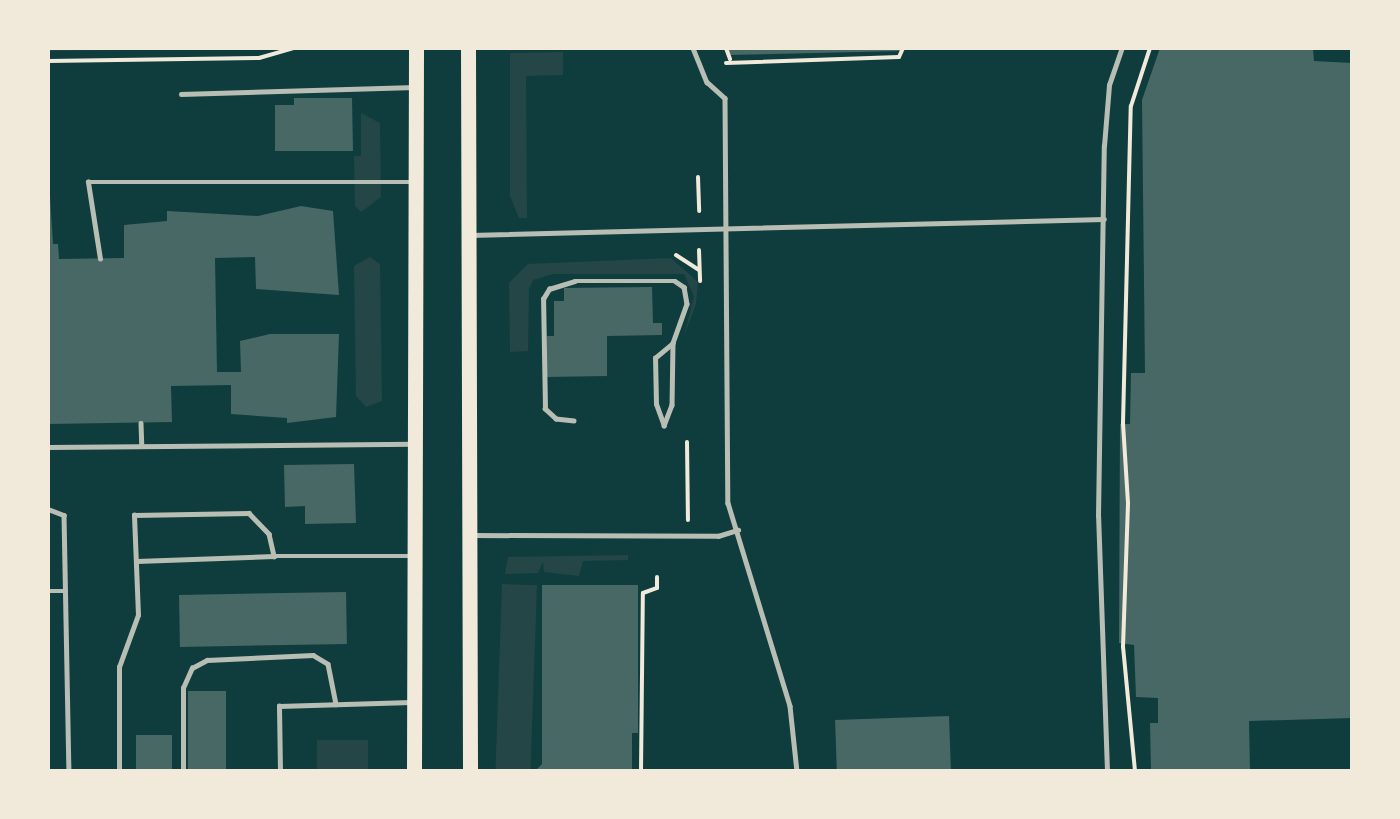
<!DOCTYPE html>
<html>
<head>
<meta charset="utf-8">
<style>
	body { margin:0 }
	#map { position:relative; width:1400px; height:819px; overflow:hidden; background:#0f3d3e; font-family:"Archivo Narrow",sans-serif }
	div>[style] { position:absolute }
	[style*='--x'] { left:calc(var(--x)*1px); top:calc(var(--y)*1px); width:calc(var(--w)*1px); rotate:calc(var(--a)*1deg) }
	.green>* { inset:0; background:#244646; transform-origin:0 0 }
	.building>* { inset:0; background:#486865; transform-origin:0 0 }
	.path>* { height:4px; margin:-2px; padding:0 2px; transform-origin:2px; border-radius:2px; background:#f1e9da }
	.service>* { height:4.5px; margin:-2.25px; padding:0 2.25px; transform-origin:2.25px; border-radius:2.25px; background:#b8beb3 }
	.primary>* { height:15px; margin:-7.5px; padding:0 7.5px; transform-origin:7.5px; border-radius:7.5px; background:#f1e9da }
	span { translate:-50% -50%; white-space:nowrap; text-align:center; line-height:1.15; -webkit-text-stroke:5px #f1e9da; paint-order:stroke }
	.frame { position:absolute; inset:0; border:50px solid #f1e9da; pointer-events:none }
</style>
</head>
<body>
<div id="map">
	<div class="green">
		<i style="clip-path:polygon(48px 48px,266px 48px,48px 51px)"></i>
		<i style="clip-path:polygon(563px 52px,563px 75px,526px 76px,527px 218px,519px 218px,510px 196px,510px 53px)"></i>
		<i style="clip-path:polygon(361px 113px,380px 123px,381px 197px,361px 212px,355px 206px,354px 156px,361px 156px)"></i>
		<i style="clip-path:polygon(370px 257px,380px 264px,382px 401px,366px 407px,356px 396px,354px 266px)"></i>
		<i style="clip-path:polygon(671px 258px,698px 282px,696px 304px,684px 336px,694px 296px,684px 274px,553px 274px,533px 280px,529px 289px,528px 351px,510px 352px,509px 283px,528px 264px)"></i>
		<i style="clip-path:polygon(628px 555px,628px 560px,583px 561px,579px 576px,544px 572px,543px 562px,538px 573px,505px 574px,508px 557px)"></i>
		<i style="left:502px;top:584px;width:35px;height:186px;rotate:2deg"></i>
		<i style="left:368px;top:740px;width:31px;height:51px;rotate:90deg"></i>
	</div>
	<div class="building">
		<i style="clip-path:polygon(728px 48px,901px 48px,901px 51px,728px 55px)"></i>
		<i style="clip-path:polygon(1160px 48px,1313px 48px,1314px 61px,1352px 63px,1352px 718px,1249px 721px,1250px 771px,1151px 771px,1150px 723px,1158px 723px,1158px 698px,1136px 697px,1134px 645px,1119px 643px,1120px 424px,1130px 424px,1131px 373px,1145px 373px,1142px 100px)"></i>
		<i style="clip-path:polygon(294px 98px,352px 98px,353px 151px,275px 151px,275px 105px,294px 105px)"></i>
		<i style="clip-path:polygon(48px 164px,53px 244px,58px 244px,59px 259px,124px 258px,124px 225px,167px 221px,167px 211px,258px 216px,301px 206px,333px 211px,339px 295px,256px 289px,255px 257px,215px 258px,217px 372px,241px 372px,240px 341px,270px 334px,339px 334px,336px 417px,287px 423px,287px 418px,231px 414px,231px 385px,171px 386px,172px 422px,48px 424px)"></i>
		<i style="clip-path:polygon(652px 287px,653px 323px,662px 323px,662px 335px,607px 336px,607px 376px,547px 377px,547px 336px,554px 336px,554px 301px,564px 301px,564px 288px)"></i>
		<i style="clip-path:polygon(354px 464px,356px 523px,305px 524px,305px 506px,285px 507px,284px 465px)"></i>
		<i style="clip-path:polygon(542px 585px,638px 585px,638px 733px,632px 733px,632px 771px,535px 771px,542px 764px)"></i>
		<i style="left:346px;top:592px;width:52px;height:167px;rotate:89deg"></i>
		<i style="left:188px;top:691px;width:38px;height:80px"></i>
		<i style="left:949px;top:716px;width:55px;height:114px;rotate:88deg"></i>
		<i style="left:136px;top:735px;width:36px;height:36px"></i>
	</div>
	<div class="path">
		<i style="--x:726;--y:48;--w:12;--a:70"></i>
		<i style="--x:48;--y:61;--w:211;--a:-0.8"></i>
		<i style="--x:259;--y:58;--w:35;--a:-16"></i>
		<i style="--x:726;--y:63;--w:173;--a:-2"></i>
		<i style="--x:899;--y:57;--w:10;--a:-66"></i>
		<i style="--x:903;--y:48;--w:12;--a:0"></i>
		<i style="--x:698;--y:177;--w:34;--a:88"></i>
		<i style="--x:699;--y:250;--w:31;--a:88"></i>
		<i style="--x:676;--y:255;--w:27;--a:33"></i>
		<i style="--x:687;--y:442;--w:78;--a:89.3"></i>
		<i style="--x:641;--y:771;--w:178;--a:-89.4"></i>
		<i style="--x:643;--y:593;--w:15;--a:-20"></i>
		<i style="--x:657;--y:588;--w:11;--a:-90"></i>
		<i style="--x:1135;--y:771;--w:125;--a:-95.5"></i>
		<i style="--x:1123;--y:647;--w:144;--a:-88"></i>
		<i style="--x:1128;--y:503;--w:80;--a:-93.6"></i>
		<i style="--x:1123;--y:423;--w:317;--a:-88.6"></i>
		<i style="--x:1131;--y:106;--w:61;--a:-71.9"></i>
	</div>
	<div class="service">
		<i style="--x:693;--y:48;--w:37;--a:68"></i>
		<i style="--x:707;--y:82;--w:24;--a:42"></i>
		<i style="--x:725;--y:98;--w:405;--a:89.6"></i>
		<i style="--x:728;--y:503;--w:212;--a:73"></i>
		<i style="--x:790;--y:706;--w:65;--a:83.9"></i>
		<i style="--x:181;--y:94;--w:234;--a:-1.7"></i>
		<i style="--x:470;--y:235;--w:634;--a:-1.45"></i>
		<i style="--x:100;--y:259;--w:78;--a:-98.9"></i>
		<i style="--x:88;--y:182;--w:325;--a:0"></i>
		<i style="--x:574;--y:421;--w:18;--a:-174"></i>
		<i style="--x:556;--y:419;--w:15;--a:-138"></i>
		<i style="--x:545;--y:409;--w:110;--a:-91"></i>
		<i style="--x:543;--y:299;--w:12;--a:-59"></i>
		<i style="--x:549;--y:289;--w:27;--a:-17"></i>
		<i style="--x:575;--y:281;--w:100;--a:0"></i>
		<i style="--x:675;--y:281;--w:11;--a:34"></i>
		<i style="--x:684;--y:287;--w:17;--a:80"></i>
		<i style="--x:687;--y:304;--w:41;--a:109.7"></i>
		<i style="--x:673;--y:343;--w:62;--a:90.9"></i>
		<i style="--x:672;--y:405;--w:22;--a:111"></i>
		<i style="--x:141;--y:423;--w:23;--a:88"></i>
		<i style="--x:664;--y:426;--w:23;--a:-110"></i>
		<i style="--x:656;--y:404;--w:46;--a:-91.2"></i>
		<i style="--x:655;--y:358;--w:23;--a:-40"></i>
		<i style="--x:48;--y:447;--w:365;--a:-0.5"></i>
		<i style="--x:48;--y:509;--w:17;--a:21"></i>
		<i style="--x:64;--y:515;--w:256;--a:88.9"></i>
		<i style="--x:473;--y:535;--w:245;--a:0.2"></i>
		<i style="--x:718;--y:536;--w:21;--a:-17"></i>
		<i style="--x:137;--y:561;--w:137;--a:-2.1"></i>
		<i style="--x:48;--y:591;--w:16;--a:0"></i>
		<i style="--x:119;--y:771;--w:104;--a:-90"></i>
		<i style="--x:119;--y:667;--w:55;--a:-69.9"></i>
		<i style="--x:138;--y:615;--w:100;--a:-92.3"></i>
		<i style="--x:134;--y:515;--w:115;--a:-1"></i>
		<i style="--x:249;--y:513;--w:29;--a:46"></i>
		<i style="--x:269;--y:534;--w:23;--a:77"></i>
		<i style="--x:274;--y:556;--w:138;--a:0"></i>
		<i style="--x:183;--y:771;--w:83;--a:-90"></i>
		<i style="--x:183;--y:688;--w:22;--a:-66"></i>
		<i style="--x:192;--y:668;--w:17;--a:-28"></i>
		<i style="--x:207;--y:660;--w:106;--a:-2.7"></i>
		<i style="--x:313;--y:655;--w:17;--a:31"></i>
		<i style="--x:328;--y:664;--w:41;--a:78.7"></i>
		<i style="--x:280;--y:771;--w:65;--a:-90.9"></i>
		<i style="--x:279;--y:706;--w:132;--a:-1.7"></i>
		<i style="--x:1107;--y:771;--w:255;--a:-92"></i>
		<i style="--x:1098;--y:516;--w:370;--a:-89.1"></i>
		<i style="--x:1104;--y:146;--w:61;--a:-85.3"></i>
		<i style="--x:1109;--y:85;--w:39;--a:-71"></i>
	</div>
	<div class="primary">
		<i style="--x:468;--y:48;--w:723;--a:89.84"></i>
		<i style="--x:414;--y:771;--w:723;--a:-89.84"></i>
	</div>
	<div class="frame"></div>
</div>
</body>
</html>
